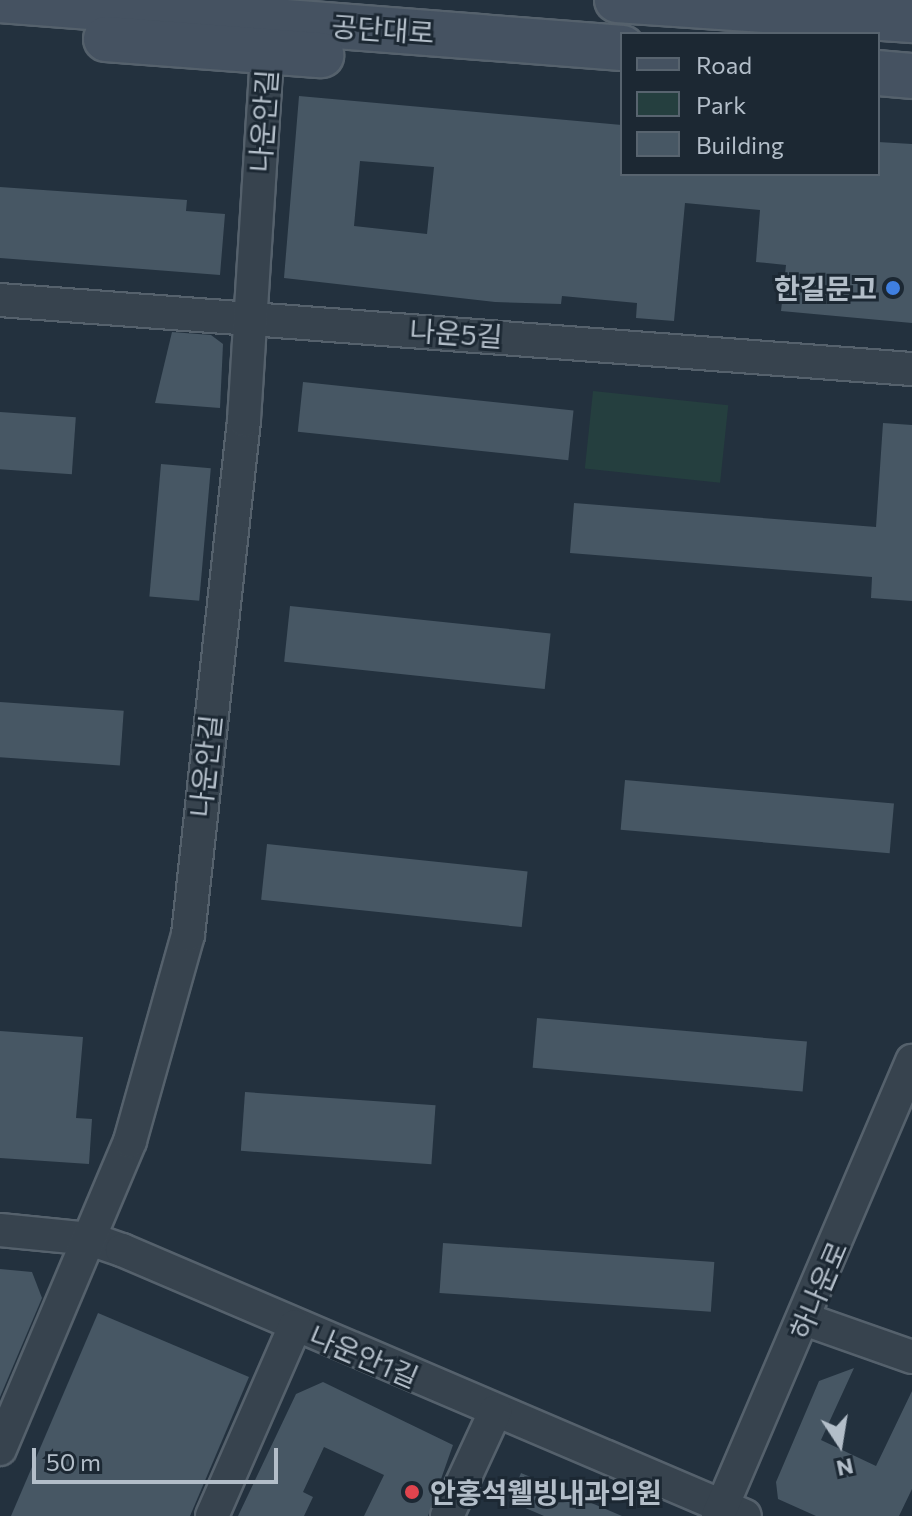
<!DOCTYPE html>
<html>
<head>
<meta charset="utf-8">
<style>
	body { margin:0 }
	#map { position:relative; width:912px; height:1516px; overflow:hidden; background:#23313e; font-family:Commissioner,"Noto Sans KR",sans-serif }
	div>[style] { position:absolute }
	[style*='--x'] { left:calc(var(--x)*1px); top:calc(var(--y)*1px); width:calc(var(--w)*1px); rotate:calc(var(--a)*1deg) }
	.green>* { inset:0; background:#253f3f; transform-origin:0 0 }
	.building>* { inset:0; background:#475764; transform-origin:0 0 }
	.roads { filter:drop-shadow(2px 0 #55616c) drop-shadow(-2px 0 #55616c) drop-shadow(0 2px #55616c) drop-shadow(0 -2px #55616c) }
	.street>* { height:32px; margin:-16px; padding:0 16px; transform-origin:16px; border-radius:16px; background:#37434e }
	.secondary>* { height:44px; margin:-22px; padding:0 22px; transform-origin:22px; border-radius:22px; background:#455261 }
	.dots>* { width:22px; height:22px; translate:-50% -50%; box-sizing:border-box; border:4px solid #1c2833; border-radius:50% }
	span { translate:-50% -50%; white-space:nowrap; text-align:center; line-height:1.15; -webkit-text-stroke:6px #1c2833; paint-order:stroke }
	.street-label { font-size:28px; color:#b3bec9 }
	.poi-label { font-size:28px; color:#b3bec9; font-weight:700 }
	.right { translate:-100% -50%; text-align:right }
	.left { translate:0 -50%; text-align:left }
	.legend { position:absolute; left:620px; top:32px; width:260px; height:144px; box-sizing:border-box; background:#1c2833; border:2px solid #58646f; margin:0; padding:10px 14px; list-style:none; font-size:24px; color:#b3bec9 }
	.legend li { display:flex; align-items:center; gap:16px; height:40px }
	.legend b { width:40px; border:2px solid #58646f }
	.north { position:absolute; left:800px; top:1404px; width:80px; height:80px; -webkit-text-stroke:6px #1c2833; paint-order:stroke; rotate:168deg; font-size:22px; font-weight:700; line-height:32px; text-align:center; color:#b3bec9 }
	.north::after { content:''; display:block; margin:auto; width:28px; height:36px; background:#b3bec9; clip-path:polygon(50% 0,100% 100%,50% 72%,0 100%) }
	.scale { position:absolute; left:32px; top:1448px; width:246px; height:36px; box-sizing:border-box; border:4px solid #b3bec9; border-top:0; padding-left:10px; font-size:24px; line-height:28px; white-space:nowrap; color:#b3bec9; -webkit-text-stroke:6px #1c2833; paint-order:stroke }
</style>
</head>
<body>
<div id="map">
	<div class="green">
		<i style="left:593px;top:391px;width:136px;height:78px;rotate:6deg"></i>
	</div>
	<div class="building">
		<i style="clip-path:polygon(evenodd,299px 96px,622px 125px,622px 174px,878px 174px,878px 142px,912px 144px,912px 323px,781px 311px,786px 265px,756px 262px,760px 210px,685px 203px,674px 321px,636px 318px,637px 303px,562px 296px,561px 304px,495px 302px,284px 278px,299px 96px,360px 161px,434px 167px,427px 234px,354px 226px,360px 161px)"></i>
		<i style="clip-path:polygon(0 187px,187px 200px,186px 211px,225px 214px,220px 275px,0 258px)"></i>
		<i style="clip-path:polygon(172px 332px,211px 335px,223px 344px,220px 408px,155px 403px)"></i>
		<i style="left:303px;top:382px;width:272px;height:50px;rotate:6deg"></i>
		<i style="left:0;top:412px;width:76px;height:57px;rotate:4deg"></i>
		<i style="clip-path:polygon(883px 423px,912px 425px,912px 601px,871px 598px,872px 577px,570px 553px,574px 503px,876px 527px)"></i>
		<i style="left:161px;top:464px;width:50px;height:133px;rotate:5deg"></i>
		<i style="left:290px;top:606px;width:262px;height:56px;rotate:6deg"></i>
		<i style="left:0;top:702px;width:124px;height:55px;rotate:4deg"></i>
		<i style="left:625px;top:780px;width:270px;height:50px;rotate:5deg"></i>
		<i style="left:267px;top:844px;width:262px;height:56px;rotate:6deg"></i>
		<i style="left:537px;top:1018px;width:271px;height:50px;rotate:5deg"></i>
		<i style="clip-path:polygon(0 1031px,83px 1037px,76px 1118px,92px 1119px,89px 1164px,0 1158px)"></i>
		<i style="left:245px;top:1092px;width:191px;height:59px;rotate:4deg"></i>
		<i style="left:443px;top:1243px;width:272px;height:50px;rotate:4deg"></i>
		<i style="clip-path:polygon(0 1269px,32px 1272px,42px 1298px,0 1397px)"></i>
		<i style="clip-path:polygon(98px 1313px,249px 1377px,190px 1516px,11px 1516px)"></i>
		<i style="clip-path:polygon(854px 1368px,821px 1440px,876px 1466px,912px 1391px,912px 1489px,899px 1516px,816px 1516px,778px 1499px,776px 1482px,819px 1381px)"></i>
		<i style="clip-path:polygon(323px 1382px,453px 1445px,428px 1516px,364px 1516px,384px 1475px,324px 1447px,303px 1492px,313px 1497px,304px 1516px,238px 1516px,296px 1394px)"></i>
		<i style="clip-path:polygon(521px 1473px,622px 1516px,544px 1516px,509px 1501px)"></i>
	</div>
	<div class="roads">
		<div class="street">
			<i style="--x:0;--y:300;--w:915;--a:4.33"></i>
			<i style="--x:0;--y:1230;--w:90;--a:5.7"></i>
			<i style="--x:90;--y:1239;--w:34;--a:19"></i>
			<i style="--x:122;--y:1250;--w:677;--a:23.12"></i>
			<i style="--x:807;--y:1320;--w:111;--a:19.4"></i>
			<i style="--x:0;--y:1449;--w:334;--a:-67.1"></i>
			<i style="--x:130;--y:1141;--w:214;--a:-74.3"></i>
			<i style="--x:188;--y:935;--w:518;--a:-83.79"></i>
			<i style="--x:244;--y:420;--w:369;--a:-86.4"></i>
			<i style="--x:212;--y:1516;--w:207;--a:-66.4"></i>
			<i style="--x:447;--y:1516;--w:115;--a:-65.2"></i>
			<i style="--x:718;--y:1516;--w:495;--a:-66.9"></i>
		</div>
		<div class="secondary">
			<i style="--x:0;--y:0;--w:624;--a:4.41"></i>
			<i style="--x:617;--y:0;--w:296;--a:3.9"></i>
			<i style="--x:106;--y:39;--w:216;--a:4.3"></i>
			<i style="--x:878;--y:73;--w:34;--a:5"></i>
		</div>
	</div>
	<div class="dots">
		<i style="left:893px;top:288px;background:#3f7fe0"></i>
		<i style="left:412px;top:1492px;background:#e0444e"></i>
	</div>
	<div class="street-label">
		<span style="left:383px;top:29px;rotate:4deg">공단대로</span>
		<span style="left:263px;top:121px;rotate:-86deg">나운안길</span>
		<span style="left:456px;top:333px;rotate:4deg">나운5길</span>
		<span style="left:205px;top:766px;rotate:-84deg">나운안길</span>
		<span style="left:818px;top:1290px;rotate:-67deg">하나운로</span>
		<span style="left:364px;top:1356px;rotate:23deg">나운안1길</span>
	</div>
	<div class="poi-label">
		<span class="right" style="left:877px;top:288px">한길문고</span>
		<span class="left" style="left:430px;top:1492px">안홍석웰빙내과의원</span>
	</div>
	<ul class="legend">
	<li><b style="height:10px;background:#455261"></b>Road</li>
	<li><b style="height:22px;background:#253f3f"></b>Park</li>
	<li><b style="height:22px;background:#475764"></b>Building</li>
	</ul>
	<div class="north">N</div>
	<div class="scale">50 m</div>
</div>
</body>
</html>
